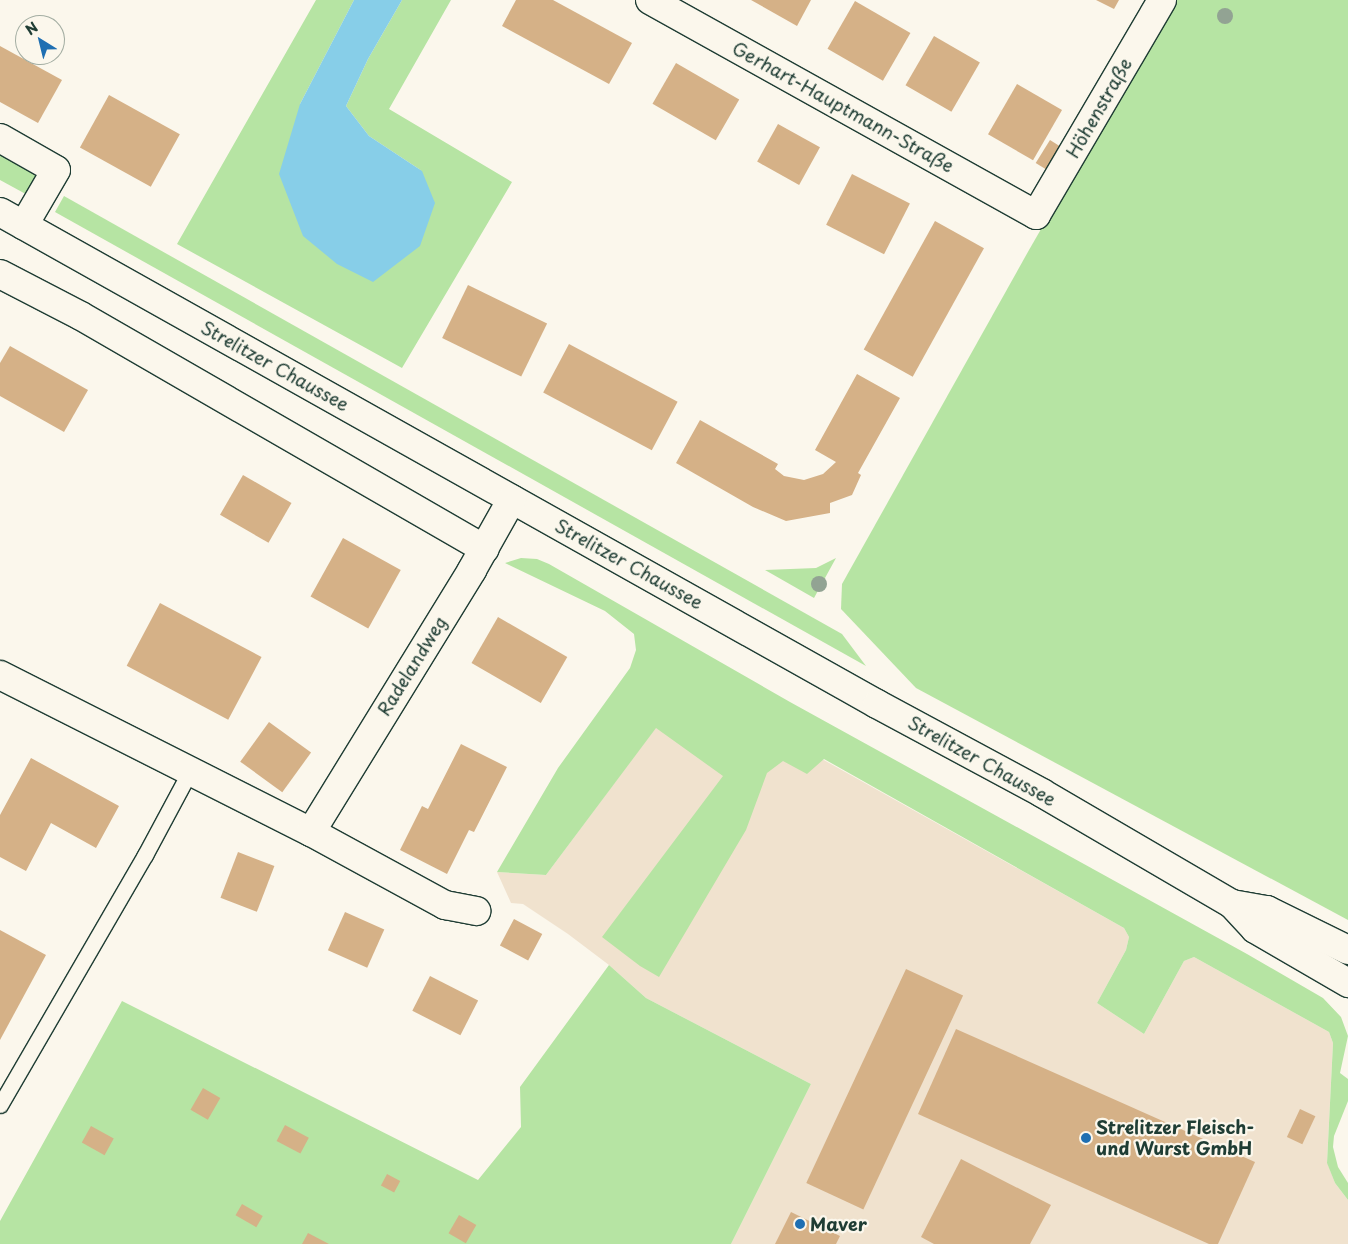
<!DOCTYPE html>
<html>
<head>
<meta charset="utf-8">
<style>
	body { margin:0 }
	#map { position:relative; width:1348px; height:1244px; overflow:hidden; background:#fbf7ec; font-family:"Playpen Sans",sans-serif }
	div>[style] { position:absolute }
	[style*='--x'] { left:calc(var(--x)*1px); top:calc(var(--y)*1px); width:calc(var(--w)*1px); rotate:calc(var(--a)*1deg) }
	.built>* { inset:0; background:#f0e2ce }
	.green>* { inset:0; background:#b6e4a3 }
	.water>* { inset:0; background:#87cee8 }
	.building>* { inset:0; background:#d5b187; transform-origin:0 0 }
	.roads { filter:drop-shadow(1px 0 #1f3d34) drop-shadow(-1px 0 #1f3d34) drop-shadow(0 1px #1f3d34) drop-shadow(0 -1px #1f3d34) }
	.lane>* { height:15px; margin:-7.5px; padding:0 7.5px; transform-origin:7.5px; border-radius:7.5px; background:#fbf7ec }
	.street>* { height:28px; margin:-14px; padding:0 14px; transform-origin:14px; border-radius:14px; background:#fbf7ec }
	.trees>* { width:16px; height:16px; margin:-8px; border-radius:50%; background:#92a393 }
	.dots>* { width:14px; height:14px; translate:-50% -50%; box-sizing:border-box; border:2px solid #fbf7ec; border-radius:50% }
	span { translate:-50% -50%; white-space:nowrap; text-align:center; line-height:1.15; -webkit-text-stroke:4.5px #fbf7ec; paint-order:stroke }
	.street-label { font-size:18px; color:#1f3d34 }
	.poi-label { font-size:18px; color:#1f3d34; font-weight:700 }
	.left { translate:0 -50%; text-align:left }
	.north { position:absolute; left:15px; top:15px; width:50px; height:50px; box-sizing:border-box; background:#fbf7ec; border:1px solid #a3ada2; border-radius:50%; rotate:324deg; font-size:14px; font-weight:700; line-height:20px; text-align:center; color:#1f3d34 }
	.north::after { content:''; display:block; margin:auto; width:18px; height:22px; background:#1f6fb2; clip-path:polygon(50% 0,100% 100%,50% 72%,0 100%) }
</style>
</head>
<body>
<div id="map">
	<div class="built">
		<i style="clip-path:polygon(688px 684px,1124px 928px,1129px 937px,1126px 950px,1097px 1003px,1144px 1034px,1184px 961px,1194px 957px,1329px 1032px,1333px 1043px,1327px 1162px,1335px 1183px,1348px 1200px,1348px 1244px,731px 1244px,811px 1084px,646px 998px,609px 965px,568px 934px,523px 904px,511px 903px,497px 872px,546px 875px)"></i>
	</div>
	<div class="green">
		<i style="clip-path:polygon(316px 0,354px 0,300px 104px,422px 171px,369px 136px,346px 106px,368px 59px,402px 0,451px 0,389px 109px,512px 182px,402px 368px,177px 244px)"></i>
		<i style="clip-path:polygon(1173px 0,1348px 0,1348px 920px,916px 688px,841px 609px,842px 584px,1029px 250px)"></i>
		<i style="clip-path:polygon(0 152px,45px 177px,33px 198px,0 180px)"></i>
		<i style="clip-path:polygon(64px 196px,842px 634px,866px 666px,55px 212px)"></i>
		<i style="clip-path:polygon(521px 558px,537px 559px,549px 564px,790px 702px,1247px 954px,1323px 998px,1341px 1017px,1348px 1036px,1340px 1073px,1348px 1079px,1348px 1101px,1334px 1136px,1333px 1147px,1338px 1167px,1348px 1183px,1348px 1200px,1335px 1183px,1327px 1163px,1333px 1043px,1329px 1032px,1194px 957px,1184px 961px,1144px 1034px,1097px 1003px,1126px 950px,1129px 937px,1124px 928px,824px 759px,807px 774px,783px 761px,767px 773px,746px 830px,659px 977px,640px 966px,602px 937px,723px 776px,656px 728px,546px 875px,497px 872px,558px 768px,630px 668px,636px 650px,634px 634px,605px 611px,505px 563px)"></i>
		<i style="clip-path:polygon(836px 558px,814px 598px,765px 570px,816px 568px)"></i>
		<i style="clip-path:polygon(609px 965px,646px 998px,811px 1084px,731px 1244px,0 1244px,0 1221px,122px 1001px,478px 1180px,521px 1127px,520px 1087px)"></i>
	</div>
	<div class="water">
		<i style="clip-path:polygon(354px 0,402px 0,368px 59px,346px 106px,369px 136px,422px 171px,435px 203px,420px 246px,373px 282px,337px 264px,303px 236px,279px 174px,300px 104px)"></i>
	</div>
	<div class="building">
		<i style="clip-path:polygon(516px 0,553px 0,632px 43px,609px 84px,502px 26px)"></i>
		<i style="clip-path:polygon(751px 0,811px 0,797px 26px)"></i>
		<i style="clip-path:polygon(1096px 0,1119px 0,1114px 9px)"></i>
		<i style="left:855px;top:1px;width:64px;height:55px;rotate:30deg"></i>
		<i style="left:934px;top:36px;width:53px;height:57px;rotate:30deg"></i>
		<i style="clip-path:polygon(0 46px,62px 80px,38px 123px,0 102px)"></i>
		<i style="left:676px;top:63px;width:73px;height:47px;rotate:30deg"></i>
		<i style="left:1017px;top:84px;width:52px;height:58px;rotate:30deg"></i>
		<i style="left:109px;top:95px;width:81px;height:60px;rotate:29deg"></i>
		<i style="left:778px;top:124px;width:48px;height:43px;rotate:29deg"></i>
		<i style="left:1050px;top:140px;width:13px;height:27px;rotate:32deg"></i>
		<i style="left:852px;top:174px;width:65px;height:57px;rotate:27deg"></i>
		<i style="left:935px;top:221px;width:56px;height:147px;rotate:29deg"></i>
		<i style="left:468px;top:285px;width:88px;height:59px;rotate:26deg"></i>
		<i style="left:569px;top:344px;width:123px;height:55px;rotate:28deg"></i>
		<i style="clip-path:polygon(10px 346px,88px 390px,64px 432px,0 396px,0 363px)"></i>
		<i style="clip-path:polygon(857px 374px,900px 398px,858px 473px,861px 475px,852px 495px,830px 503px,830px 513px,786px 521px,753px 507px,676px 463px,700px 420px,778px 464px,775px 469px,784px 476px,804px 480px,823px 474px,836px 462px,815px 450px)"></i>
		<i style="left:243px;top:475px;width:56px;height:46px;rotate:30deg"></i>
		<i style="left:343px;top:538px;width:66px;height:67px;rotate:29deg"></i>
		<i style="left:160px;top:603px;width:115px;height:71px;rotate:28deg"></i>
		<i style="left:498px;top:617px;width:80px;height:53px;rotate:30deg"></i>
		<i style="left:269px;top:722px;width:52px;height:49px;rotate:36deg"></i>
		<i style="clip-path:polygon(461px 744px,507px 767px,474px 832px,469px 830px,447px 874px,400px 850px,422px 806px,428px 809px)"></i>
		<i style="clip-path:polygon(31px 758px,119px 806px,96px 848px,51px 823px,26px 871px,0 857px,0 815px)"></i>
		<i style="left:238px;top:852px;width:39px;height:49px;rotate:21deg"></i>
		<i style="left:345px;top:912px;width:43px;height:42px;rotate:24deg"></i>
		<i style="left:514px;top:919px;width:32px;height:30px;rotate:28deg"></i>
		<i style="clip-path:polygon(0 930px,46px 955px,0 1040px)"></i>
		<i style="left:906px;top:969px;width:63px;height:236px;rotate:25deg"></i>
		<i style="left:430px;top:976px;width:54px;height:39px;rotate:27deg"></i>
		<i style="clip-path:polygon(956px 1029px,1255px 1162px,1218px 1244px,1209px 1244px,918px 1114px)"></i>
		<i style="left:203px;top:1088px;width:20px;height:25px;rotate:30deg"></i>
		<i style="left:1300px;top:1109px;width:17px;height:31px;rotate:25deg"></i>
		<i style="left:285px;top:1125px;width:27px;height:18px;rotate:28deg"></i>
		<i style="left:91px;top:1126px;width:26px;height:19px;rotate:29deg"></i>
		<i style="clip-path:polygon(961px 1159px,1051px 1205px,1030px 1244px,934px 1244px,921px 1237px)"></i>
		<i style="left:387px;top:1174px;width:15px;height:13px;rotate:28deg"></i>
		<i style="left:242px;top:1204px;width:24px;height:13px;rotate:30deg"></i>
		<i style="clip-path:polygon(791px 1212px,840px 1236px,836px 1244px,775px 1244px)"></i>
		<i style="left:459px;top:1215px;width:20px;height:21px;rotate:30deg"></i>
		<i style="clip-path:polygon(308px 1233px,329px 1244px,302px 1244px)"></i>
	</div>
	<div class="roads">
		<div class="lane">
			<i style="--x:0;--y:1105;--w:289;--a:-59.9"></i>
			<i style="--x:145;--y:855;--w:95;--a:-61.8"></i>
		</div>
		<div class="street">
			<i style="--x:650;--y:0;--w:442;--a:29.1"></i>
			<i style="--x:1036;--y:215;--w:249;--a:-59.6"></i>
			<i style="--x:0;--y:138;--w:64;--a:29.7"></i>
			<i style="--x:56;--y:170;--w:64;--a:120.2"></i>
			<i style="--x:0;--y:212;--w:1006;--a:29.29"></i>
			<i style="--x:877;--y:704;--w:187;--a:28.3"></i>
			<i style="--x:1042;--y:793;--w:220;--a:30.3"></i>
			<i style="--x:1232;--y:904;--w:34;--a:47"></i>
			<i style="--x:1255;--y:929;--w:108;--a:30.1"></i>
			<i style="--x:0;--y:274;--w:91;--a:27.4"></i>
			<i style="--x:81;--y:316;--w:466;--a:30"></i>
			<i style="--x:0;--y:675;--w:348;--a:26.8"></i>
			<i style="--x:311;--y:832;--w:153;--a:28.6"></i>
			<i style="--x:445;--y:905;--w:32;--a:11"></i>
			<i style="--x:311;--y:832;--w:308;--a:-58.4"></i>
			<i style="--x:472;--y:570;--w:81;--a:-60.6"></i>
			<i style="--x:1232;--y:904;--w:36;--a:10"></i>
			<i style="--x:1267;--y:910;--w:90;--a:26.3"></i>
		</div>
	</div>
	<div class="trees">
		<i style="left:1225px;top:16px"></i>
		<i style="left:819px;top:584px"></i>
	</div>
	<div class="dots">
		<i style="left:1086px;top:1138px;background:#1f6fb2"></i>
		<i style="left:800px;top:1224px;background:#1f6fb2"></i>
	</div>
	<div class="street-label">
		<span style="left:843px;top:107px;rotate:29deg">Gerhart-Hauptmann-Straße</span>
		<span style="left:1099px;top:108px;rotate:-60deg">Höhenstraße</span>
		<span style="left:275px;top:366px;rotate:29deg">Strelitzer Chaussee</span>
		<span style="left:629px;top:564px;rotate:29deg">Strelitzer Chaussee</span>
		<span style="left:412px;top:666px;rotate:-58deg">Radelandweg</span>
		<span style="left:982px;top:761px;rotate:29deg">Strelitzer Chaussee</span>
	</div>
	<div class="poi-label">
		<span class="left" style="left:1096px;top:1138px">Strelitzer Fleisch-<br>und Wurst GmbH</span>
		<span class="left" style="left:810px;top:1224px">Maver</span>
	</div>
	<div class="north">N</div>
</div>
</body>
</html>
